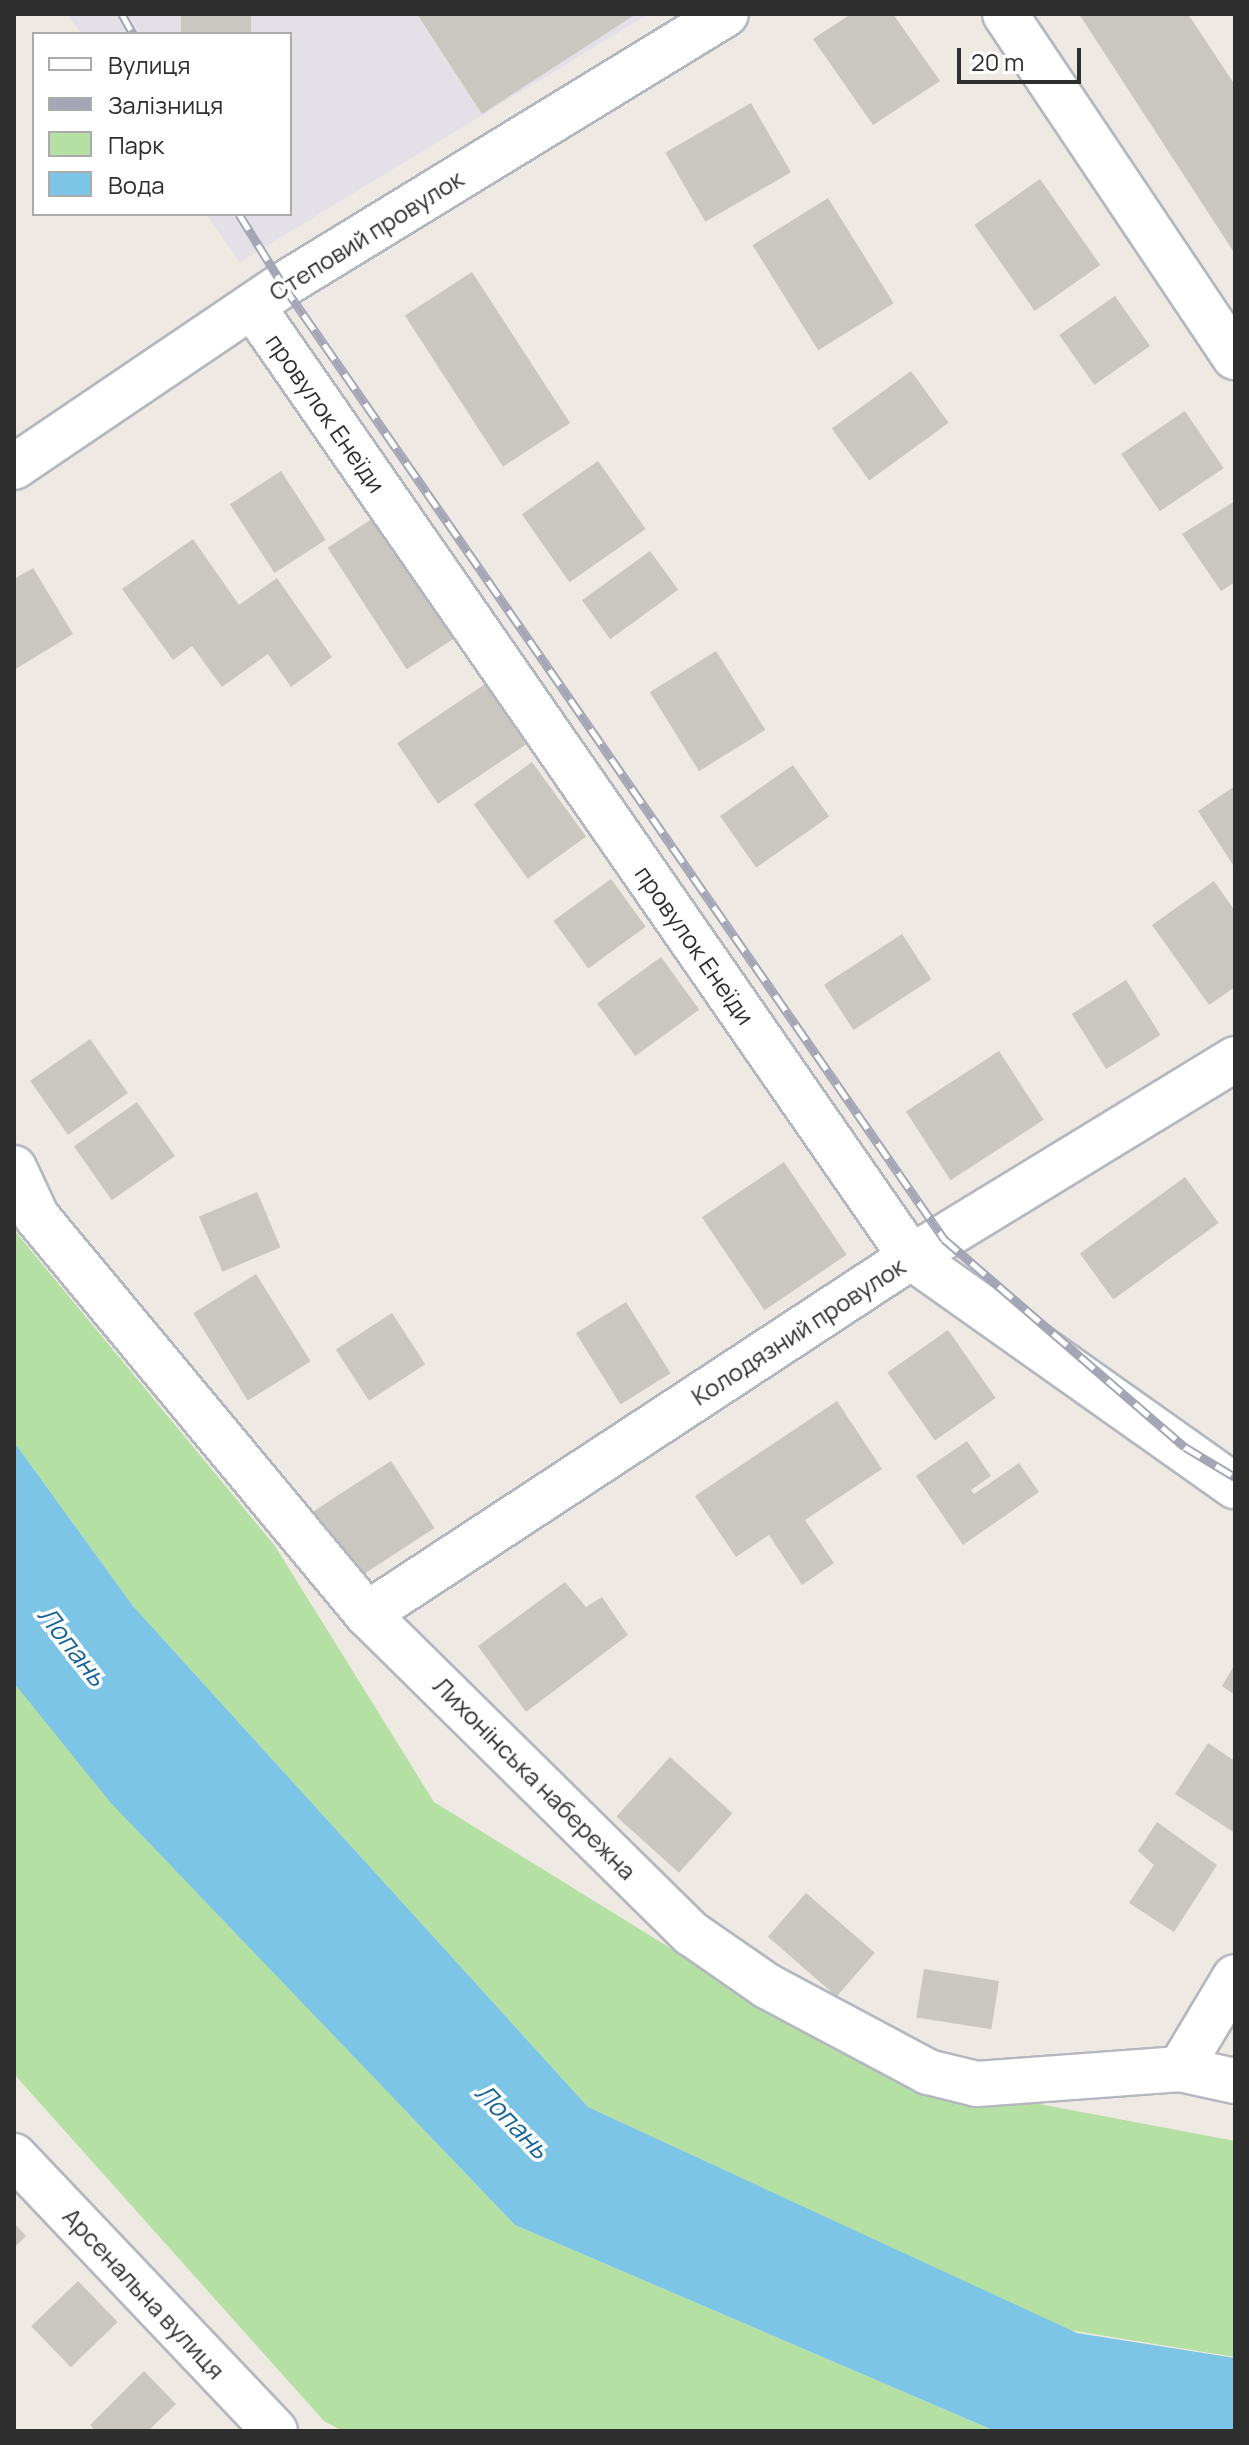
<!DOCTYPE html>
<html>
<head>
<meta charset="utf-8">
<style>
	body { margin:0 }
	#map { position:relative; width:1249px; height:2445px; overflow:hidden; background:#eee9e2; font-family:Manrope,sans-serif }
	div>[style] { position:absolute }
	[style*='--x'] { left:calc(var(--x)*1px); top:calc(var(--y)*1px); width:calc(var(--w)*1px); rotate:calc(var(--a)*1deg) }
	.industrial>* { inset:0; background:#e3e1e7 }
	.green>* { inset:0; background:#b4e0a3 }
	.water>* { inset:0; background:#7dc5e7 }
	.building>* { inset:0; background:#cac7c0; transform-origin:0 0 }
	.roads { filter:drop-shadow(2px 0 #b5b7c0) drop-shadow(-2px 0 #b5b7c0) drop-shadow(0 2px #b5b7c0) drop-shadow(0 -2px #b5b7c0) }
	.minor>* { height:44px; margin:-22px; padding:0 22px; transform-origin:22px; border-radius:22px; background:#fff }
	.rail>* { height:9px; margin-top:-4.5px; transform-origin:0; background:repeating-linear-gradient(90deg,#fff 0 18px,#a4a6b6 0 36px); box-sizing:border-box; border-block:2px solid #a4a6b6 }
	span { translate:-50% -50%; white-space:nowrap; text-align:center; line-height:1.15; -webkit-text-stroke:7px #fff; paint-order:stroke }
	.street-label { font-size:24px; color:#2e2e2e }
	.water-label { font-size:26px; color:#186497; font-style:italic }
	.frame { position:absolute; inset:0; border:16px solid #2e2e2e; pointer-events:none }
	.legend { position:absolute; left:32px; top:32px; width:260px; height:184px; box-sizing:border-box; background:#fff; border:2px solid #ababab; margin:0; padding:10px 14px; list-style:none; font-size:24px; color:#2e2e2e }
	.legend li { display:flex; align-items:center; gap:16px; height:40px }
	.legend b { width:40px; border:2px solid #ababab }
	.scale { position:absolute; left:957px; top:48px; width:124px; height:36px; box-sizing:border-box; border:4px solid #2e2e2e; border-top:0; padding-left:10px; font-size:24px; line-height:28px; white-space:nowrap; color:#2e2e2e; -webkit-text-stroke:6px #fff; paint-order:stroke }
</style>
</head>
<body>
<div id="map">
	<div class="industrial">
		<i style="clip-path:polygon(67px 14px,649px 14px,240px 262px,206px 214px,290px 214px,290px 34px,81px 34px)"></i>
	</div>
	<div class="green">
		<i style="clip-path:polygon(14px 1230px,275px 1546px,434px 1802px,840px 2053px,1034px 2103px,1235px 2141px,1235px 2357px,1069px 2330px,588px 2107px,133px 1606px,14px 1442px)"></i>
		<i style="clip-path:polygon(14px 1679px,145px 1838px,515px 2225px,995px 2431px,343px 2431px,324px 2421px,14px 2074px)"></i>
	</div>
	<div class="water">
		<i style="clip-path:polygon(14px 1442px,133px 1606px,588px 2107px,1077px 2333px,1235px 2358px,1235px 2431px,995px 2431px,515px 2225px,110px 1802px,14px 1683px)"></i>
	</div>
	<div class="building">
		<i style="left:181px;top:14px;width:70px;height:21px"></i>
		<i style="clip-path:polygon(417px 14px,636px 14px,482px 114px)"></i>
		<i style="clip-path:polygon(851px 14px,893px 14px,940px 81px,873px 125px,813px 39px)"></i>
		<i style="clip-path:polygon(1079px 14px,1188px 14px,1235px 85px,1235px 254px)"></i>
		<i style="left:751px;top:103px;width:80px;height:99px;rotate:60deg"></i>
		<i style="left:1040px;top:179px;width:105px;height:80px;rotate:55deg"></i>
		<i style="left:828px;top:198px;width:124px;height:89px;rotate:58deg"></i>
		<i style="left:472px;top:272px;width:180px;height:80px;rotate:57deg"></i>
		<i style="left:1115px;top:296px;width:61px;height:68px;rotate:55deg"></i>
		<i style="left:911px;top:371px;width:64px;height:98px;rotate:54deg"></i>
		<i style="left:1185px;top:411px;width:69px;height:77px;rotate:56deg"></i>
		<i style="left:598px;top:461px;width:83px;height:93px;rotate:55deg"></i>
		<i style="left:281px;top:471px;width:82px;height:61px;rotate:57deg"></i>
		<i style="clip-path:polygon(1235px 501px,1235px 582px,1221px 591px,1182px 534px)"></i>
		<i style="left:378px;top:515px;width:145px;height:60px;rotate:57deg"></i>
		<i style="clip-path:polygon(193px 539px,239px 605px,277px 578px,332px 657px,291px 687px,268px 654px,222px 687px,192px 646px,173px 660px,122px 589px)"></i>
		<i style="left:650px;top:551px;width:48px;height:84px;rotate:54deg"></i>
		<i style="clip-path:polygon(33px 568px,73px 634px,14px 670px,14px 579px)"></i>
		<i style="left:716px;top:651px;width:93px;height:78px;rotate:58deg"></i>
		<i style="left:485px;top:684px;width:73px;height:106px;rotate:56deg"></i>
		<i style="left:532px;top:762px;width:92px;height:72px;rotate:54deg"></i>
		<i style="left:793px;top:765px;width:63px;height:89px;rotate:55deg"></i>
		<i style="clip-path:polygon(1235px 786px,1235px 868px,1198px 811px)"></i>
		<i style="left:611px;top:879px;width:59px;height:71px;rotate:54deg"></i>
		<i style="clip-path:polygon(1214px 881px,1235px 911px,1235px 987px,1209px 1005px,1152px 925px)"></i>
		<i style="left:902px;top:934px;width:54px;height:93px;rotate:57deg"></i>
		<i style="left:661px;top:957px;width:65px;height:79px;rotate:54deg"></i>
		<i style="left:1126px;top:980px;width:65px;height:64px;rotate:58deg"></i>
		<i style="left:90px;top:1039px;width:66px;height:73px;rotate:55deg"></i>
		<i style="left:999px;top:1051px;width:82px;height:111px;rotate:57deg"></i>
		<i style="left:137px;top:1102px;width:66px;height:77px;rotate:55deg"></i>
		<i style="left:784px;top:1162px;width:112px;height:99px;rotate:56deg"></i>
		<i style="left:1185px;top:1177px;width:57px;height:130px;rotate:54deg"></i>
		<i style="left:257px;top:1192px;width:60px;height:63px;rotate:67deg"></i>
		<i style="left:256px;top:1274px;width:103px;height:74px;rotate:58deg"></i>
		<i style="left:626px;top:1302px;width:84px;height:59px;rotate:58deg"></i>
		<i style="left:392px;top:1313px;width:61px;height:67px;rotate:57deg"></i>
		<i style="left:948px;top:1330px;width:83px;height:74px;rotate:55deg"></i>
		<i style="clip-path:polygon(837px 1401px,882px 1469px,805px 1520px,834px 1563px,802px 1585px,769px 1535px,736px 1557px,695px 1496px)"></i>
		<i style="clip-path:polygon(967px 1441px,991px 1476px,971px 1490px,974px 1494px,1019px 1463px,1039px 1492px,963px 1545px,916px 1476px)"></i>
		<i style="left:391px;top:1461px;width:80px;height:92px;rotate:57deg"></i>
		<i style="clip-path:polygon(565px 1582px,586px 1607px,602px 1597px,628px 1635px,526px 1712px,478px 1646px)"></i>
		<i style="clip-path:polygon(1235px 1664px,1235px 1695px,1222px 1686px)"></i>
		<i style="clip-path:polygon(1208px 1743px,1235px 1761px,1235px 1833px,1175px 1794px)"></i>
		<i style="left:670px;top:1757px;width:84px;height:80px;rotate:42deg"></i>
		<i style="clip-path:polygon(1157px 1822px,1217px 1865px,1174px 1932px,1129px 1903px,1154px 1865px,1138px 1851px)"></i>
		<i style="left:806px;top:1893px;width:91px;height:58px;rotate:41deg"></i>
		<i style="left:924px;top:1969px;width:76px;height:49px;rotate:9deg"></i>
		<i style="clip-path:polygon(14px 2223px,26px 2236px,14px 2248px)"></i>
		<i style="left:78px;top:2281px;width:57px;height:65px;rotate:46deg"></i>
		<i style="clip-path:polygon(144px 2371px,176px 2404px,148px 2431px,96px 2431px,90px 2425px)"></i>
	</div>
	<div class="roads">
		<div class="minor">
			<i style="--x:1005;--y:14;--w:413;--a:56.2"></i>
			<i style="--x:253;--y:307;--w:1156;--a:55.29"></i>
			<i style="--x:911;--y:1257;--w:397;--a:35.3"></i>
			<i style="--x:14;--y:467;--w:325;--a:-34.1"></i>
			<i style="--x:283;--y:285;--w:519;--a:-31.46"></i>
			<i style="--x:14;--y:1168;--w:54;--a:64.9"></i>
			<i style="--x:37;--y:1217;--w:516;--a:50.27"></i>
			<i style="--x:367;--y:1614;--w:456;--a:44.6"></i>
			<i style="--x:692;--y:1934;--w:91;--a:34.7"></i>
			<i style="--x:767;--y:1986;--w:183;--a:28.1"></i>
			<i style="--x:928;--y:2072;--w:50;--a:13.8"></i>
			<i style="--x:977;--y:2084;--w:204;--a:-4.2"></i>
			<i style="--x:1180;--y:2069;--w:56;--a:12.3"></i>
			<i style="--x:367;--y:1614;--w:651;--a:-33.27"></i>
			<i style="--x:911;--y:1257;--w:380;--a:-31.4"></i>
			<i style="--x:1180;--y:2069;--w:107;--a:-59.1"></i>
			<i style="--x:14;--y:2156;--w:379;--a:46.5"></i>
		</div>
	</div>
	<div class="rail">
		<i style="--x:122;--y:14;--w:23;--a:61"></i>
		<i style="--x:239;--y:214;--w:84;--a:58.2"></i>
		<i style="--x:283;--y:285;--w:1161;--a:55.28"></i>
		<i style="--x:944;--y:1239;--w:318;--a:40.8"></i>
		<i style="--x:1185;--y:1447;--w:58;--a:31"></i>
	</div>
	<div class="street-label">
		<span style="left:366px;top:235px;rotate:-32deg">Степовий провулок</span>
		<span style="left:326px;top:413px;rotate:55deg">провулок Енеїди</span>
		<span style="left:695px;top:945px;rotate:55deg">провулок Енеїди</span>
		<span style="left:798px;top:1331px;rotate:-33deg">Колодязний провулок</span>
		<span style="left:535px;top:1778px;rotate:45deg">Лихонінська набережна</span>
		<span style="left:144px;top:2293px;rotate:47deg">Арсенальна вулиця</span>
	</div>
	<div class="water-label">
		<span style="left:72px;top:1646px;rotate:52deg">Лопань</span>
		<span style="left:512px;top:2121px;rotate:46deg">Лопань</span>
	</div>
	<div class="frame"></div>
	<ul class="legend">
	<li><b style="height:10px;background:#fff"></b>Вулиця</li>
	<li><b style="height:10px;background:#a4a6b6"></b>Залізниця</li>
	<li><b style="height:22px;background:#b4e0a3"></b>Парк</li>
	<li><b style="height:22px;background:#7dc5e7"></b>Вода</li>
	</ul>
	<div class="scale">20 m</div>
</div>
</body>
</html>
